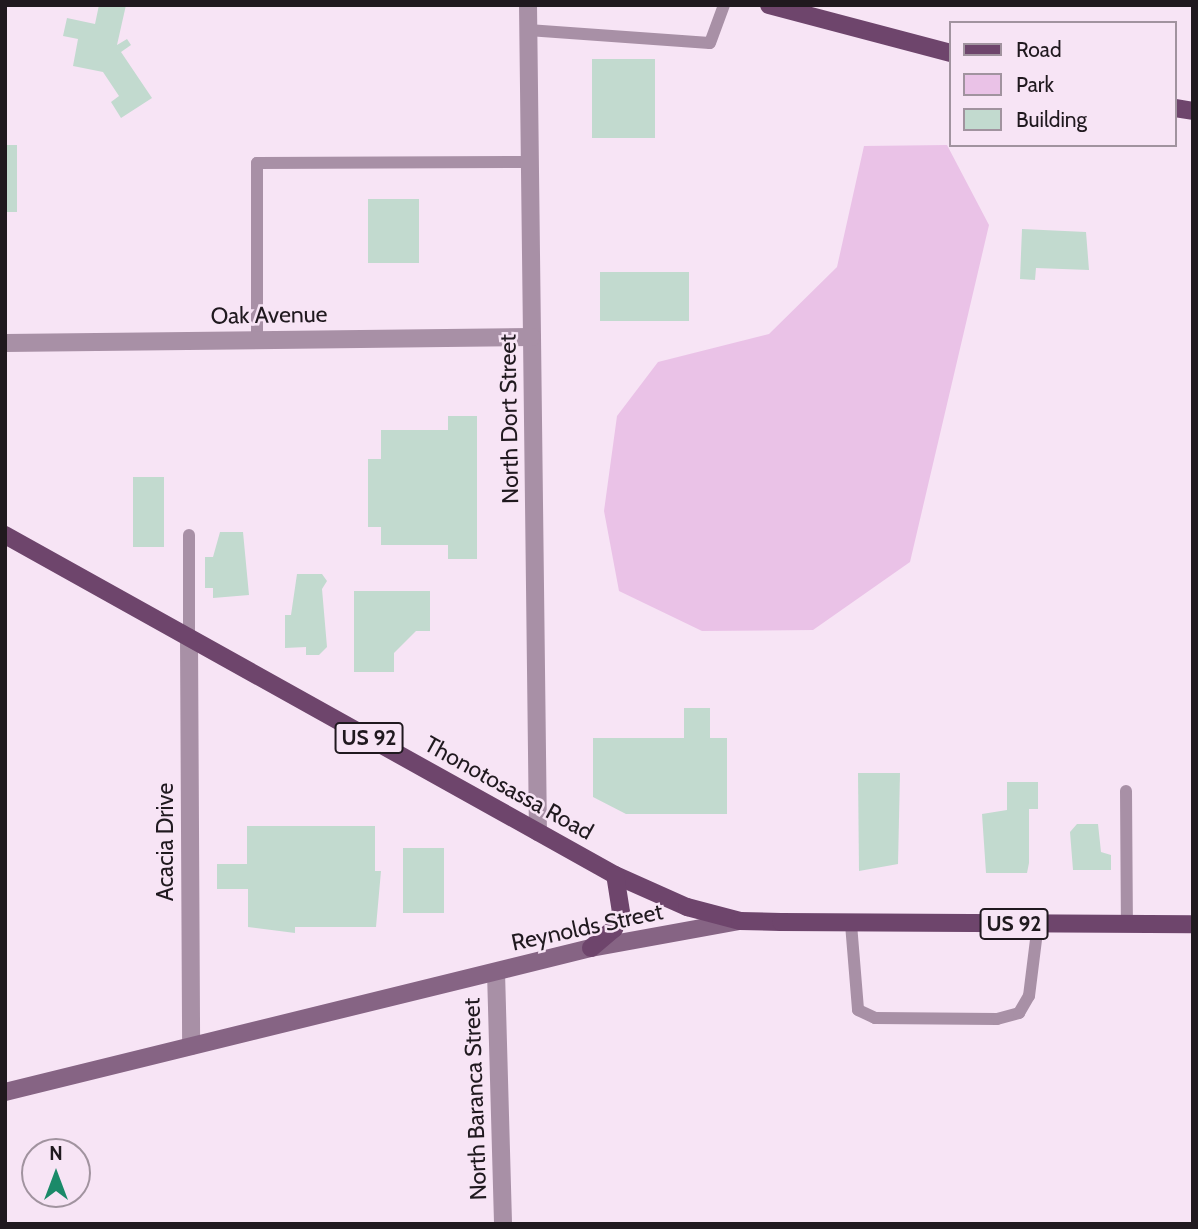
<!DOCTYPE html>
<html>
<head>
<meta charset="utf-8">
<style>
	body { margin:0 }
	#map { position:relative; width:1198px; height:1229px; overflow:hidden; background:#f7e4f5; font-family:Cabin,sans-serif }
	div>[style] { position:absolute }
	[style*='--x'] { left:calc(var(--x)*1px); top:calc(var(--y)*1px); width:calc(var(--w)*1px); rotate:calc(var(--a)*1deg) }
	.green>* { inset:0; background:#eac2e7 }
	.building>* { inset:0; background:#c2dacf; transform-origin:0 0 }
	.lane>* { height:12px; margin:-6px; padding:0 6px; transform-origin:6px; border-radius:6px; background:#a890a6 }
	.street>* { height:18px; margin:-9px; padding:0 9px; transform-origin:9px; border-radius:9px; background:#a890a6 }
	.secondary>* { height:18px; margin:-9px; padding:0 9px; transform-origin:9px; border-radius:9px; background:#866484 }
	.primary>* { height:18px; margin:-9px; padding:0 9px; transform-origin:9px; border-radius:9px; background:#6e456c }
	span { translate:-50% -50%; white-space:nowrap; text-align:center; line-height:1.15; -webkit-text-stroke:5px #f7e4f5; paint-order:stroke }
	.shield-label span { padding:2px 5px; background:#f7e4f5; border:2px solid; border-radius:5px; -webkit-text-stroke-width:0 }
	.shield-label { font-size:21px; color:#20191f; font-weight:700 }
	.street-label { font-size:23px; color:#20191f }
	.frame { position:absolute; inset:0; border:7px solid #20191f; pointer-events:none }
	.legend { position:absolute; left:949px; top:21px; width:228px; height:126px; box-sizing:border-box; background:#f7e4f5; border:2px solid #a1939f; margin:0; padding:9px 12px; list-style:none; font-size:21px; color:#20191f }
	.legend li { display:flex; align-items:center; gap:14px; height:35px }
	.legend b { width:35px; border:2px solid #a1939f }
	.north { position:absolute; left:21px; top:1138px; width:70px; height:70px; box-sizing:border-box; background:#f7e4f5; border:2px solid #a1939f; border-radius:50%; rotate:0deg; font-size:19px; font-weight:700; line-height:28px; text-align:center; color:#20191f }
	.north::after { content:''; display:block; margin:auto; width:24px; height:32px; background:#1b8a69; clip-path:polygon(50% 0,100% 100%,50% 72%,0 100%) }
</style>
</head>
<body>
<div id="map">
	<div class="green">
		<i style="clip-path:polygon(947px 145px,989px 225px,910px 562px,813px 630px,702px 631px,619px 591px,604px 511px,617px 416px,658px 362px,769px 334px,837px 267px,864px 146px)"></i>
	</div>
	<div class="building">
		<i style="clip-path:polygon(99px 5px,126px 5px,117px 45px,127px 39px,131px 45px,121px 52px,152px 98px,121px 118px,111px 102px,119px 96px,103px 72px,73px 66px,78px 39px,63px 36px,67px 18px,95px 24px)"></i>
		<i style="left:592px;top:59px;width:63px;height:79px"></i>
		<i style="left:5px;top:145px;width:12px;height:67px"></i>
		<i style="left:368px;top:199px;width:51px;height:64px"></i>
		<i style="clip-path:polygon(1022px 229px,1086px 232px,1089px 270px,1036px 268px,1035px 280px,1020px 279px)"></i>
		<i style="left:600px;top:272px;width:89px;height:49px"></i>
		<i style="clip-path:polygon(448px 416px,477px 416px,477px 559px,448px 559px,448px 545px,381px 545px,381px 527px,368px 527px,368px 459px,381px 459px,381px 430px,448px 430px)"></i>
		<i style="left:133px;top:477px;width:31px;height:70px"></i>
		<i style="clip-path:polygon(220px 532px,243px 532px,249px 595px,213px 598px,213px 588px,205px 588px,205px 557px,213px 557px)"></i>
		<i style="clip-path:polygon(297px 574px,322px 574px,327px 581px,322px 589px,327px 647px,319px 655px,306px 655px,306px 647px,285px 648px,285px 615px,291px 615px)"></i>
		<i style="clip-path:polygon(354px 591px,430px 591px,430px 631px,416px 631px,394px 653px,394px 672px,354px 672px)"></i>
		<i style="clip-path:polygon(684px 708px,710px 708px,710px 738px,727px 738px,727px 814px,626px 814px,593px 797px,593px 738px,684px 738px)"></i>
		<i style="clip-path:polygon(858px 773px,900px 773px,898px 864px,859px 871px)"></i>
		<i style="clip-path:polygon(1007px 782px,1038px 782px,1038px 809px,1029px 809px,1029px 863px,1027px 873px,986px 873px,982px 814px,1007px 810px)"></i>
		<i style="clip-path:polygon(1077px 824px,1098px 824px,1101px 852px,1111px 855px,1111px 870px,1073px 870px,1070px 832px)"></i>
		<i style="clip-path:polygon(247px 826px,375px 826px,375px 871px,381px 871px,376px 927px,295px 927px,295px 933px,248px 927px,248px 889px,217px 889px,217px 864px,247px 864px)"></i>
		<i style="left:444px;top:848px;width:65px;height:41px;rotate:90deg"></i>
	</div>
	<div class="lane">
		<i style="--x:528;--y:30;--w:182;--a:4.1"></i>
		<i style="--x:710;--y:43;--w:40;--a:-69.8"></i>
		<i style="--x:257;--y:340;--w:177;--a:-90"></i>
		<i style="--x:257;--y:163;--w:273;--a:-0.2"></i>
		<i style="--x:189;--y:638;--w:103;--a:-90"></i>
		<i style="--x:1126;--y:791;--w:133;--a:89.6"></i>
		<i style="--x:851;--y:924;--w:86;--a:85.3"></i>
		<i style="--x:858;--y:1010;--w:19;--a:25"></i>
		<i style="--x:875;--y:1018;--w:122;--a:0.5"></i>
		<i style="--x:997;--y:1019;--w:23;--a:-15"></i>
		<i style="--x:1019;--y:1013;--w:20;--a:-60"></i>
		<i style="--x:1029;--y:996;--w:73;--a:-82.9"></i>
	</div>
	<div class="street">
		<i style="--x:528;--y:5;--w:827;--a:89.31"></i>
		<i style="--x:5;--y:343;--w:527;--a:-0.65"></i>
		<i style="--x:189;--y:638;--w:408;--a:89.7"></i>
		<i style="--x:496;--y:972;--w:252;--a:88.4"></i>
	</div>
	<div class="secondary">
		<i style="--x:5;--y:1092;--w:603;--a:-13.81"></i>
		<i style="--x:591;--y:948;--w:151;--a:-10.3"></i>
	</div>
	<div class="primary">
		<i style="--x:769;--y:5;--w:188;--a:14.8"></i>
		<i style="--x:1175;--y:108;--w:18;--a:9"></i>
		<i style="--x:5;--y:535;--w:698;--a:29.13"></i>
		<i style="--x:615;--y:875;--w:79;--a:24"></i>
		<i style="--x:687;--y:907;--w:55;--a:14.8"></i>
		<i style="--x:740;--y:921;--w:41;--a:1.4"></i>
		<i style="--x:781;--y:922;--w:412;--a:0.3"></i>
		<i style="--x:591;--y:948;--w:30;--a:-40"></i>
		<i style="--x:614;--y:929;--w:18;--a:-68"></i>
		<i style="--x:621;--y:912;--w:37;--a:-99"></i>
	</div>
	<div class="shield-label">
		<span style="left:369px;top:738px">US 92</span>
		<span style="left:1014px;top:924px">US 92</span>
	</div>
	<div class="street-label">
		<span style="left:269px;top:315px;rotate:-1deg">Oak Avenue</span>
		<span style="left:509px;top:419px;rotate:-91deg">North Dort Street</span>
		<span style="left:509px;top:788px;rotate:29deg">Thonotosassa Road</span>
		<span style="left:165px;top:842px;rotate:-90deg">Acacia Drive</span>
		<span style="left:587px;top:927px;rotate:-12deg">Reynolds Street</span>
		<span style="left:475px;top:1099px;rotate:-92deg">North Baranca Street</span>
	</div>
	<div class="frame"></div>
	<ul class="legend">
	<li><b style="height:9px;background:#6e456c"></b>Road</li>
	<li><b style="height:19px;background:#eac2e7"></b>Park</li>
	<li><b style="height:19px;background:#c2dacf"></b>Building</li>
	</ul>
	<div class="north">N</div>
</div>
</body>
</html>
